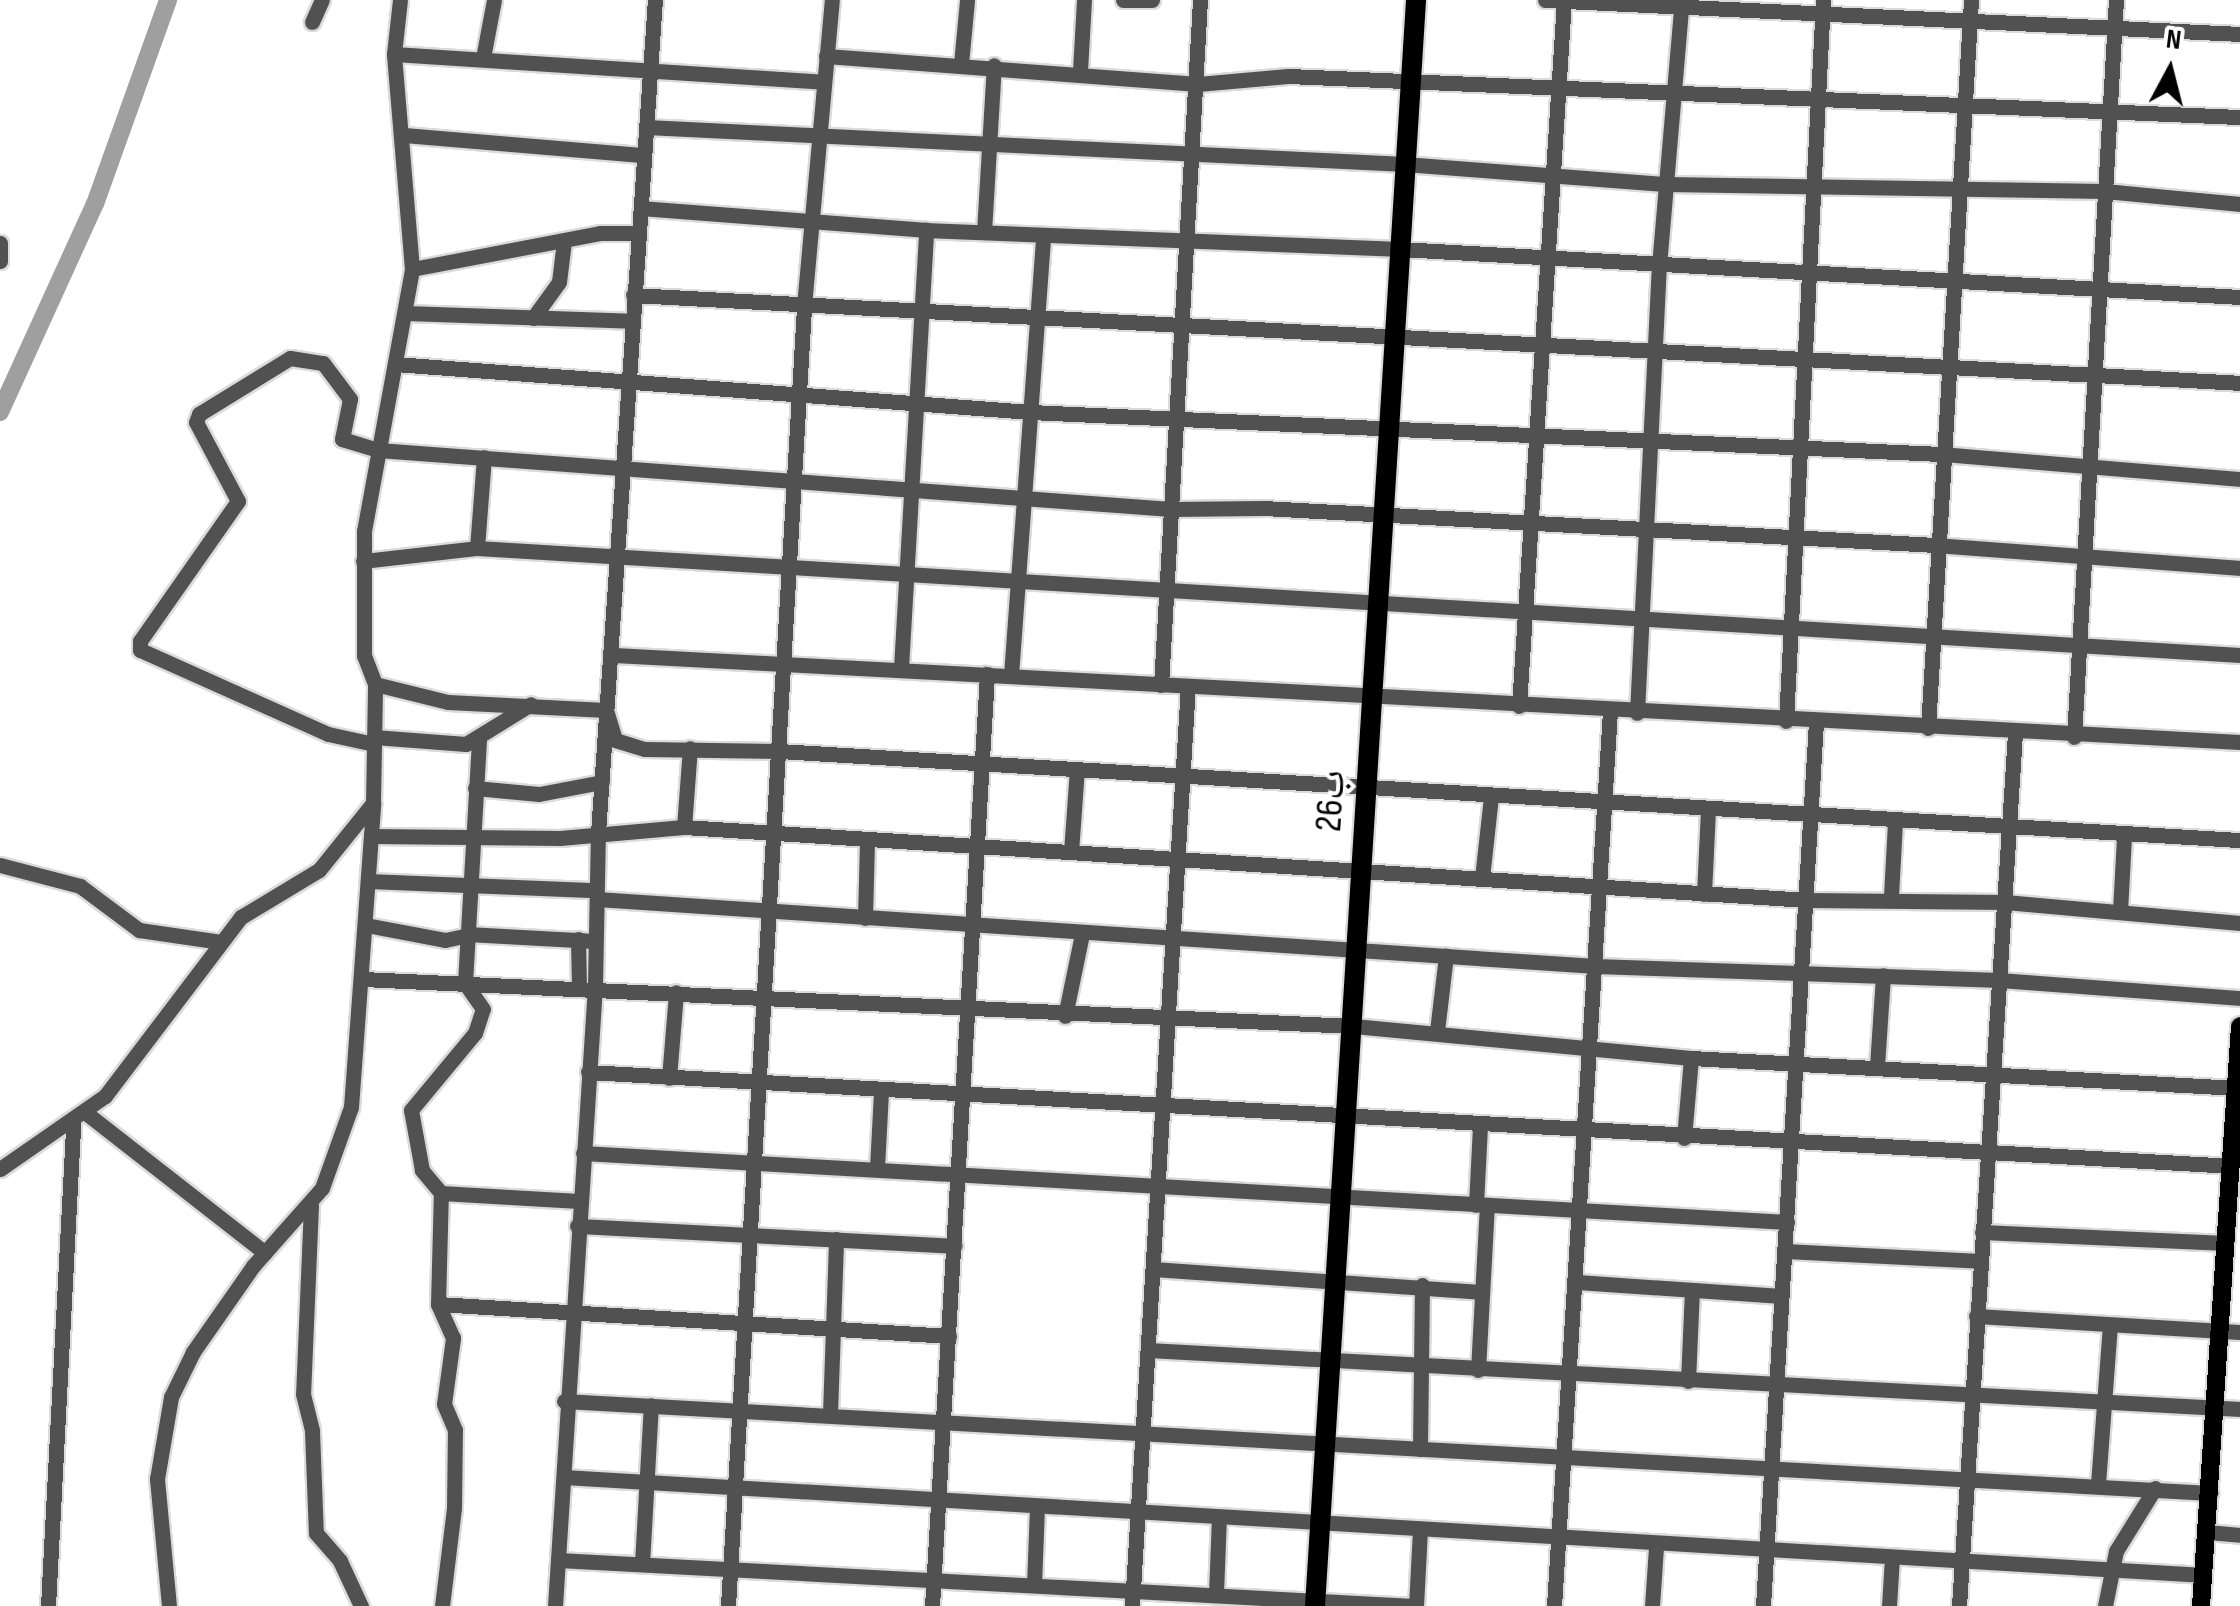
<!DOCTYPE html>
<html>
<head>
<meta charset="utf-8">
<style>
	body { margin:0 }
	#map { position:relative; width:2240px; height:1606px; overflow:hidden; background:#fff; font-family:"Sofia Sans Condensed","Noto Naskh Arabic",sans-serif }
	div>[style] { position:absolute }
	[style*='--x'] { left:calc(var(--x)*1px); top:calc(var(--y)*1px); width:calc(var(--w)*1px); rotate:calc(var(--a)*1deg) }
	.river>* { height:18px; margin:-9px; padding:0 9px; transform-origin:9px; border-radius:9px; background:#9f9f9f }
	.roads { filter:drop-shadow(2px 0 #dbdbdb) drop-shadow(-2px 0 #dbdbdb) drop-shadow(0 2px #dbdbdb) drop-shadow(0 -2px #dbdbdb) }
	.minor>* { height:15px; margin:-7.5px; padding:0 7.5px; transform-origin:7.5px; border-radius:7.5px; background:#515151 }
	.major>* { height:18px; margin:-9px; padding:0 9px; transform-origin:9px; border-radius:9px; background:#000 }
	.highway>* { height:20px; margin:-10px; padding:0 10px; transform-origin:10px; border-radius:10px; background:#000 }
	span { translate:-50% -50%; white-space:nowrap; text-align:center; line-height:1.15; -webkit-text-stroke:8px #fff; paint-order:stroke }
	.street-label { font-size:38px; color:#000 }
	.north { position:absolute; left:2120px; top:20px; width:100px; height:100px; -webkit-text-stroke:8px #fff; paint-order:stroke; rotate:7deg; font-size:28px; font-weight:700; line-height:40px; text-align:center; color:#000 }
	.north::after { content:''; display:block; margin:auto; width:35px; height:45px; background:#000; clip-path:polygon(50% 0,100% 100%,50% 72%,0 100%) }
</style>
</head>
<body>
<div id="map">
	<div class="river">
		<i style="--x:0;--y:412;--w:229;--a:-65.5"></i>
		<i style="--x:95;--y:204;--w:217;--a:-70.3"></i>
	</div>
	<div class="roads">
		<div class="minor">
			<i style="--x:1123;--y:0;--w:29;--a:0"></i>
			<i style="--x:1545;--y:0;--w:696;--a:2.8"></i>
			<i style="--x:312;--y:22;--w:24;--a:-66"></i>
			<i style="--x:394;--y:54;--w:430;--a:3.7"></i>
			<i style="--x:826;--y:56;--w:373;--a:4.3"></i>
			<i style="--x:1198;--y:84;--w:90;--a:-5.1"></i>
			<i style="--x:1288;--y:76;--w:953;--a:2.47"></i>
			<i style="--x:483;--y:58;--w:59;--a:-79.3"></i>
			<i style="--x:961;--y:64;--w:64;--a:-84.6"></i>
			<i style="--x:1080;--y:71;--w:71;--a:-86.8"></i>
			<i style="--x:646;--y:127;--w:760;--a:2.79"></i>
			<i style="--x:1405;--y:164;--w:262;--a:4.4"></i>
			<i style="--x:1666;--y:184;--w:439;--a:0.9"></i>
			<i style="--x:2105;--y:191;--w:136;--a:5.5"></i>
			<i style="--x:404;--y:135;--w:241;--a:4.8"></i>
			<i style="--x:641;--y:208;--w:286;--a:4.4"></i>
			<i style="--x:926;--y:230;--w:474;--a:2.3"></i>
			<i style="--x:1400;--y:249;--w:841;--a:3.27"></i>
			<i style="--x:984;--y:232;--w:167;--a:-86.6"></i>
			<i style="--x:0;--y:243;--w:18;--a:90"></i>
			<i style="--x:412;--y:269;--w:191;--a:-10.8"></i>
			<i style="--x:600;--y:233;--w:38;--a:0"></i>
			<i style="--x:633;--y:295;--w:1609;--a:3.13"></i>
			<i style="--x:406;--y:313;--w:225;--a:2"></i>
			<i style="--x:533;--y:318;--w:44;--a:-54.2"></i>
			<i style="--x:559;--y:282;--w:38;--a:-83"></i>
			<i style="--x:395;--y:364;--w:637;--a:4.32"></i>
			<i style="--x:1030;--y:412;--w:913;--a:2.64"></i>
			<i style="--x:1942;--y:454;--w:299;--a:4.8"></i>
			<i style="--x:477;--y:548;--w:91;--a:-85.6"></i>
			<i style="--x:363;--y:561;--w:115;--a:-6.5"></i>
			<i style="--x:477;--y:548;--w:1766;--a:3.47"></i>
			<i style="--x:614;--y:655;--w:1628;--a:3.06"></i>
			<i style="--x:901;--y:668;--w:439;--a:-86.7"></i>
			<i style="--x:1011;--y:675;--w:440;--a:-85.8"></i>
			<i style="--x:375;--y:684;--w:75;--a:13.9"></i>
			<i style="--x:448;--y:702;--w:158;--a:2.9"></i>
			<i style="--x:606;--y:710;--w:31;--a:73"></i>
			<i style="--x:615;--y:740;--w:31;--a:17"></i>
			<i style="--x:645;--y:749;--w:134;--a:0.9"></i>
			<i style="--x:779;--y:751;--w:1464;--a:3.49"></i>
			<i style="--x:1161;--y:685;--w:686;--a:-86.74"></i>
			<i style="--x:1519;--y:706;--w:707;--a:-86.35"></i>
			<i style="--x:1637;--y:713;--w:448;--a:-87.2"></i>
			<i style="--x:1659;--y:266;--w:267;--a:-85.1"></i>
			<i style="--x:1786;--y:721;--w:722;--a:-87.06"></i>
			<i style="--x:1928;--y:728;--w:729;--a:-86.62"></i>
			<i style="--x:374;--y:737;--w:92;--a:4.4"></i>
			<i style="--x:466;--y:744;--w:76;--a:-31.6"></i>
			<i style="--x:2074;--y:737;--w:738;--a:-86.74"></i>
			<i style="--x:374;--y:744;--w:47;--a:-167.7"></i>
			<i style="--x:328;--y:734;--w:206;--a:-155.9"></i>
			<i style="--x:140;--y:650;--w:9;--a:-90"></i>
			<i style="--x:140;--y:641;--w:171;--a:-55"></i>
			<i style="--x:238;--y:501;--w:89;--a:-118"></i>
			<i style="--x:196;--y:422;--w:9;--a:-69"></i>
			<i style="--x:199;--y:414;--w:107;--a:-31.6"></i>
			<i style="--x:290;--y:358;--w:33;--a:9"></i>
			<i style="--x:323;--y:363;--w:45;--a:53.1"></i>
			<i style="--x:350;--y:399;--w:41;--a:101.3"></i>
			<i style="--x:342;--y:439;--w:38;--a:17"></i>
			<i style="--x:378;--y:450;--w:795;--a:4.26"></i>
			<i style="--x:1171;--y:509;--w:92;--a:-0.6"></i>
			<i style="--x:1263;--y:508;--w:674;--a:3.15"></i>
			<i style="--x:1936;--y:545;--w:305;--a:4.3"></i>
			<i style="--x:475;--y:788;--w:64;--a:5.4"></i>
			<i style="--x:539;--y:794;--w:64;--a:-10.8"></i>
			<i style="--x:684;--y:827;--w:79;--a:-85.7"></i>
			<i style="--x:371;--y:836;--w:189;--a:0.6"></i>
			<i style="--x:560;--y:838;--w:124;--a:-5.1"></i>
			<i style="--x:684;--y:827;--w:1124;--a:3.72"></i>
			<i style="--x:1806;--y:900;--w:199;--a:0.6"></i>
			<i style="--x:2005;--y:902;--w:236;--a:5.1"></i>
			<i style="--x:1071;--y:852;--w:83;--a:-85.9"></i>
			<i style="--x:0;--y:865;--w:83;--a:14.7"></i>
			<i style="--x:80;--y:886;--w:74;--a:36.7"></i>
			<i style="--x:139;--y:930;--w:83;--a:8.3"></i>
			<i style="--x:1482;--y:878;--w:82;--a:-83.7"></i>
			<i style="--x:368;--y:881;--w:228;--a:2.3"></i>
			<i style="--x:1704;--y:894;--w:85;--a:-87.3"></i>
			<i style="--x:1891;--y:896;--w:75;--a:-86.9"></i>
			<i style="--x:597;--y:899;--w:1001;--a:3.84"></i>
			<i style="--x:1596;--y:966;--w:404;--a:2"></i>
			<i style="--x:2000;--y:980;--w:241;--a:4.3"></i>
			<i style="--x:2120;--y:911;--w:75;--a:-86.9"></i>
			<i style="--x:865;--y:918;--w:77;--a:-88.5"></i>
			<i style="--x:366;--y:925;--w:80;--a:10.8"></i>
			<i style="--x:445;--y:940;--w:24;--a:-12"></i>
			<i style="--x:467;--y:934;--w:128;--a:3.1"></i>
			<i style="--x:578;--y:939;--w:47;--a:88.8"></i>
			<i style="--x:363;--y:979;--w:991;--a:2.72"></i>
			<i style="--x:1353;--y:1026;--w:340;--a:5.4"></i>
			<i style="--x:1691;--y:1058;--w:547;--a:3.14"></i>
			<i style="--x:1065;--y:1016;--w:84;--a:-78.3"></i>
			<i style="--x:1437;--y:1031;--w:76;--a:-83.2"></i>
			<i style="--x:1877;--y:1066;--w:91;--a:-86.2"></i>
			<i style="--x:588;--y:1072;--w:1646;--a:3.27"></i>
			<i style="--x:669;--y:1078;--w:86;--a:-85.3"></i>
			<i style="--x:86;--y:1113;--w:227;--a:38"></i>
			<i style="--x:1684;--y:1138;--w:80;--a:-85"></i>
			<i style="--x:583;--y:1153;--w:1206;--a:3.28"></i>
			<i style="--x:877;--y:1168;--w:77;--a:-87"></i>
			<i style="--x:0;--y:1169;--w:128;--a:-34.8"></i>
			<i style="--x:105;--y:1096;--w:225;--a:-52.8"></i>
			<i style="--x:241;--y:917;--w:91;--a:-31.1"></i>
			<i style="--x:319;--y:870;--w:86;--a:-51.1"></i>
			<i style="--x:373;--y:803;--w:119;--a:-89"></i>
			<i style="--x:375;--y:684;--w:30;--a:-111"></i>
			<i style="--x:364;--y:656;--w:125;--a:-90"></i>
			<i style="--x:364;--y:531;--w:266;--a:-79.6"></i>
			<i style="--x:412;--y:269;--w:216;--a:-94.8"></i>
			<i style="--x:394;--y:54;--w:54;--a:-83.7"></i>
			<i style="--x:441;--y:1193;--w:138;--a:3.3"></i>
			<i style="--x:311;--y:1205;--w:189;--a:92.4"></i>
			<i style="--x:303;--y:1394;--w:38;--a:76"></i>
			<i style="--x:312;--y:1431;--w:102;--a:87.8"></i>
			<i style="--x:316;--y:1533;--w:37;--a:49"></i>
			<i style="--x:340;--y:1561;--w:50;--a:65"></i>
			<i style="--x:1476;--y:1205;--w:79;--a:-87.1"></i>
			<i style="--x:577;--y:1226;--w:378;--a:3"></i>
			<i style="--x:1982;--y:1232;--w:244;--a:2.6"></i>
			<i style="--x:1785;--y:1251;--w:195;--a:2.9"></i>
			<i style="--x:1153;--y:1269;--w:328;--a:4"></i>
			<i style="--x:1577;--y:1282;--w:205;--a:3.9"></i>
			<i style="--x:438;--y:1304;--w:512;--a:3.58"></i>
			<i style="--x:1976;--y:1316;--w:264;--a:3.5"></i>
			<i style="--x:1148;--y:1350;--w:1094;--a:3.09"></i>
			<i style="--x:1478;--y:1370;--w:164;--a:-86.9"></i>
			<i style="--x:1688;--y:1381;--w:91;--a:-87.5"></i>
			<i style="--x:564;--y:1401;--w:1649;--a:3.2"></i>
			<i style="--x:830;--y:1414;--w:175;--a:-88"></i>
			<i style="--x:1420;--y:1449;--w:164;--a:-89.3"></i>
			<i style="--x:564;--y:1477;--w:1643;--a:3.42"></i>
			<i style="--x:2098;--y:1484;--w:159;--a:-85.7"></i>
			<i style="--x:2207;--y:1532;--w:33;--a:5"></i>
			<i style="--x:558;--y:1560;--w:857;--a:3.08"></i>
			<i style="--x:642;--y:1564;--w:159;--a:-86.8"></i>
			<i style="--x:1034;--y:1585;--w:79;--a:-87.8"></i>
			<i style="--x:1216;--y:1594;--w:77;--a:-87.8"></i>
			<i style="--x:48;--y:1606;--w:486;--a:-87"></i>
			<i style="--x:169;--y:1606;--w:128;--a:-95.4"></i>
			<i style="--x:157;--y:1479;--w:83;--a:-80.3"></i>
			<i style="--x:171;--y:1397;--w:50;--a:-63.9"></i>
			<i style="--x:193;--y:1352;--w:105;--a:-55.1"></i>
			<i style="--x:253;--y:1266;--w:104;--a:-48.5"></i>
			<i style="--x:322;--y:1188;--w:86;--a:-70.3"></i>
			<i style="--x:351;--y:1107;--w:304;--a:-85.8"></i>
			<i style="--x:442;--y:1606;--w:99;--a:-83"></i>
			<i style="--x:454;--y:1508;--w:78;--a:-89.3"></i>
			<i style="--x:455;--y:1430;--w:28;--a:-113"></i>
			<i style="--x:444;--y:1404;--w:67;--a:-82.2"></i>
			<i style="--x:453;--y:1338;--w:37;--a:-114"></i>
			<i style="--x:438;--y:1304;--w:111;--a:-88.5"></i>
			<i style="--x:441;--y:1193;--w:30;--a:-130"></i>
			<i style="--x:422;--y:1170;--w:61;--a:-100.4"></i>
			<i style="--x:411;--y:1110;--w:100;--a:-50.3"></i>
			<i style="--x:475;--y:1033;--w:25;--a:-72"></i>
			<i style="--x:483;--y:1009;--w:32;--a:-125"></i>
			<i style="--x:465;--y:983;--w:245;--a:-86.7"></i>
			<i style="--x:555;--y:1606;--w:621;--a:-86.31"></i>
			<i style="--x:595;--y:986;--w:153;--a:-88.9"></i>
			<i style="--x:598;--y:833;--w:835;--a:-86.09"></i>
			<i style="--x:728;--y:1606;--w:1302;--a:-86.65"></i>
			<i style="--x:804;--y:306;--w:307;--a:-84.8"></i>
			<i style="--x:932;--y:1606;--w:934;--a:-86.62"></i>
			<i style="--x:1132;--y:1606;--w:922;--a:-86.52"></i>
			<i style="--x:1416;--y:1606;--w:77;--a:-87"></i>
			<i style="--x:1554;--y:1606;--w:897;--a:-86.42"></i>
			<i style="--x:1652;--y:1606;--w:59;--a:-86.1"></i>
			<i style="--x:1763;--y:1606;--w:885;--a:-86.57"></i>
			<i style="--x:1889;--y:1606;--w:49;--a:-86.5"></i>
			<i style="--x:1959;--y:1606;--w:875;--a:-86.33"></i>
			<i style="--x:2105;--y:1606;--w:56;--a:-78.7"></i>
			<i style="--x:2116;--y:1551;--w:74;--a:-58.2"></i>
		</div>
		<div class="major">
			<i style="--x:2201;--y:1606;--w:581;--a:-86.15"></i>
		</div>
		<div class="highway">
			<i style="--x:1315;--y:1606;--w:1609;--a:-86.4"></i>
		</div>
	</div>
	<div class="street-label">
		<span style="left:1331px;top:801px;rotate:-86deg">26ب</span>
	</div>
	<div class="north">N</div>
</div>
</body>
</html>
